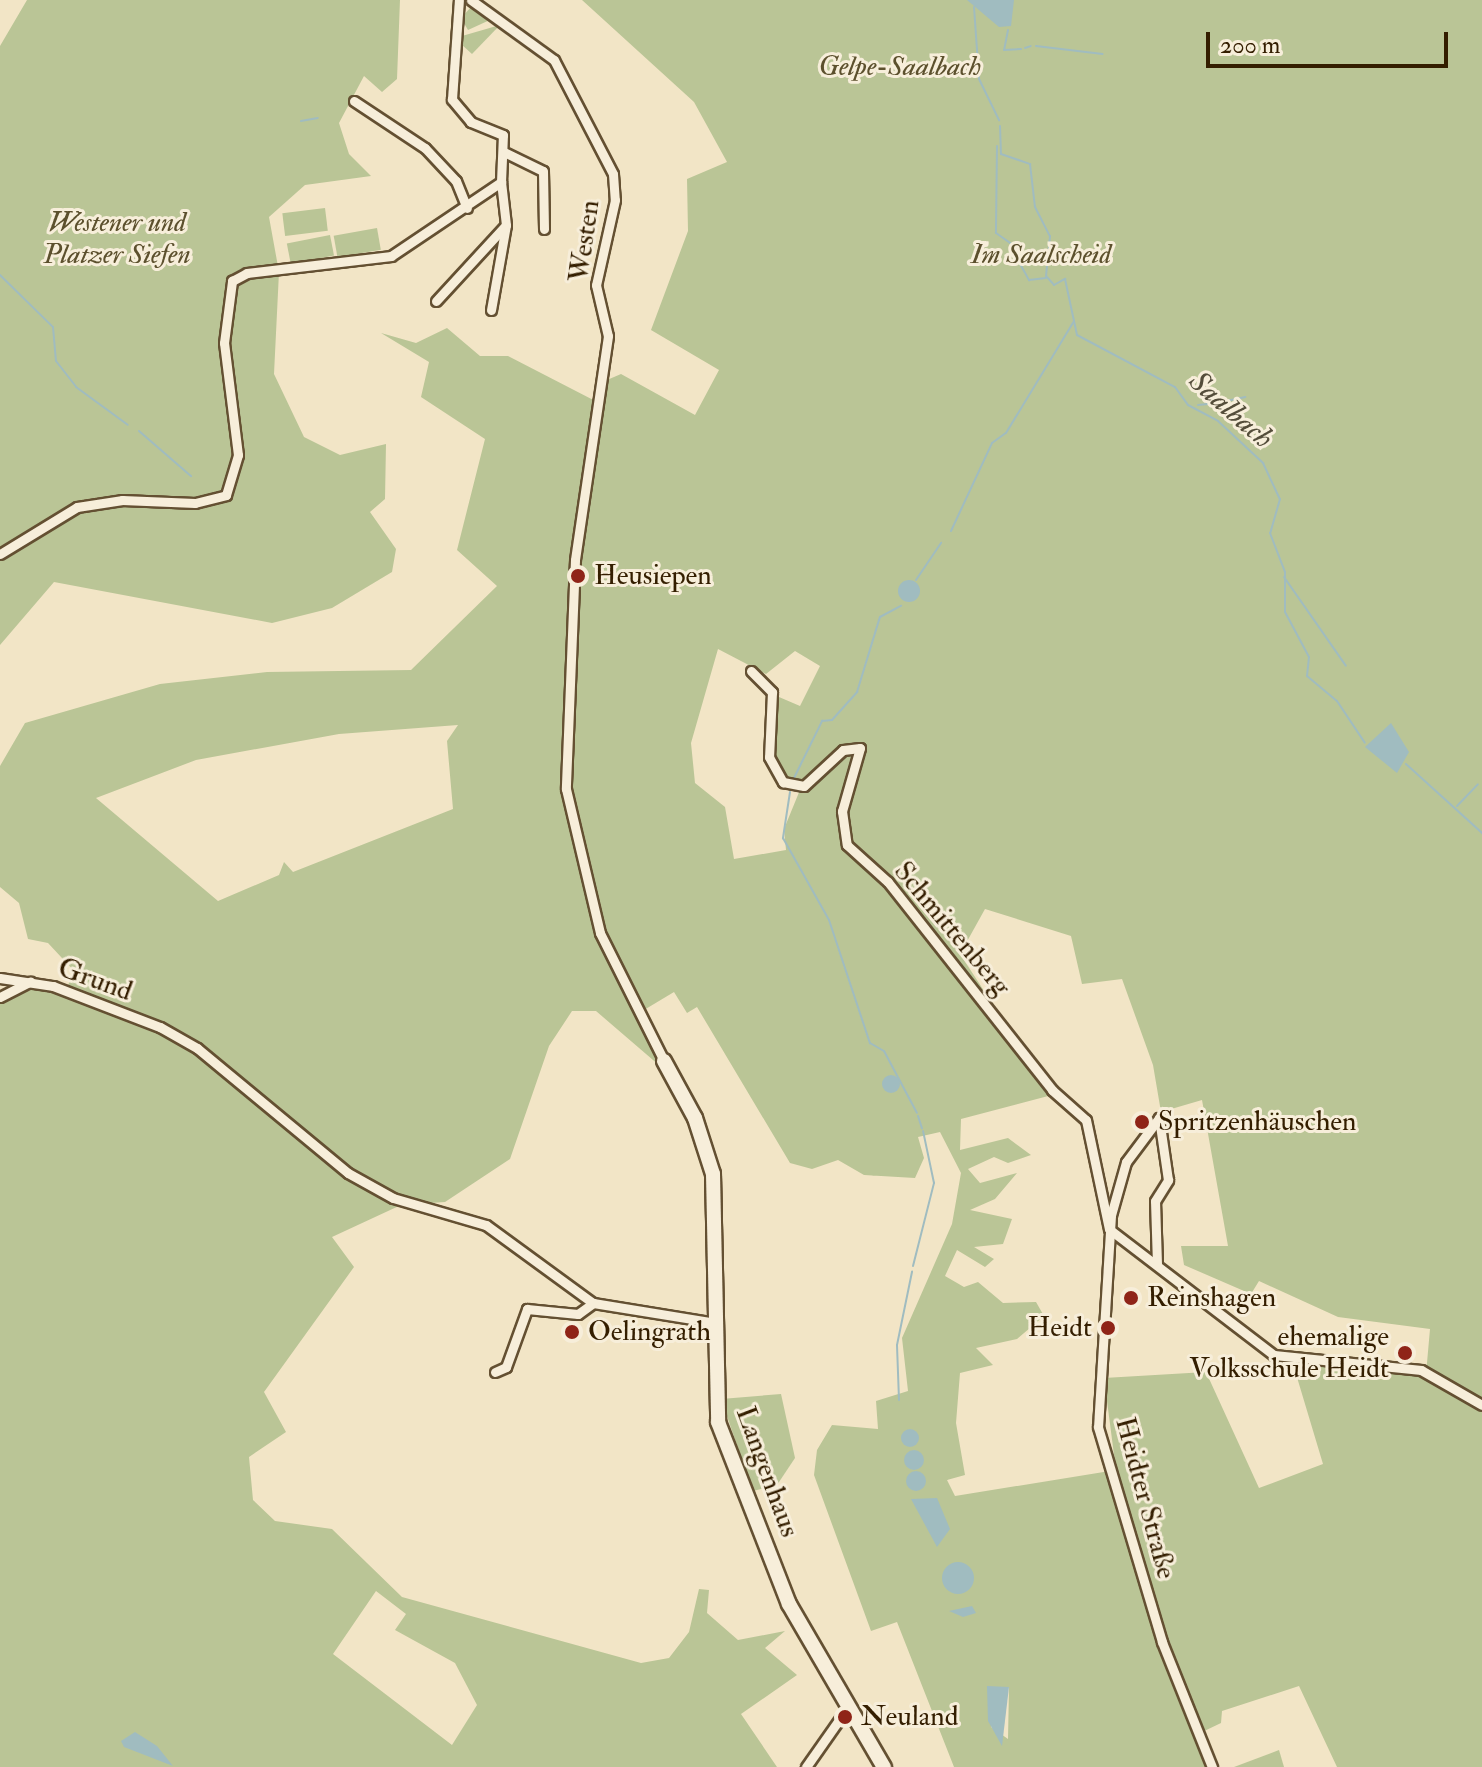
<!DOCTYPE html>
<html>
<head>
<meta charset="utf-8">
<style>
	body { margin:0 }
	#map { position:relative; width:1482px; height:1767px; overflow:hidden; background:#f2e5c6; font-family:"IM FELL Double Pica",serif }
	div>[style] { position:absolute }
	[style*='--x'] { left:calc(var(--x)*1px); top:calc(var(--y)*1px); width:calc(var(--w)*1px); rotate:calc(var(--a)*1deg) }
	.green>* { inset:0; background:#bac596; transform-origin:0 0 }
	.water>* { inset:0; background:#a0bcc0 }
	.round { border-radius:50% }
	.stream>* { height:2px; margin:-1px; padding:0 1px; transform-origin:1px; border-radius:1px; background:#a0bcc0 }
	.roads { filter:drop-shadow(2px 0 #645032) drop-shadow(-2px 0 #645032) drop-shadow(0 2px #645032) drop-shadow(0 -2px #645032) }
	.street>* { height:9px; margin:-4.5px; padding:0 4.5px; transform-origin:4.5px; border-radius:4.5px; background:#f7eeda }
	.secondary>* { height:14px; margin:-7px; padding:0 7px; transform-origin:7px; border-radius:7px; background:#f7eeda }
	.dots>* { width:22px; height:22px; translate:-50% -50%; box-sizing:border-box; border:4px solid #f7eeda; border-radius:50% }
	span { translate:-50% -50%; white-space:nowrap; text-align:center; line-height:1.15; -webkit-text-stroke:6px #f7eeda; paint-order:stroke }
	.park-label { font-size:28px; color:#5c502d; font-style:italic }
	.street-label { font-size:28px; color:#341e00 }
	.poi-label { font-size:28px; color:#341e00 }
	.left { translate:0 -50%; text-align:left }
	.right { translate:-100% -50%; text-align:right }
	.water-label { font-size:30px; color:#544d3a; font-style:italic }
	.scale { position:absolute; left:1206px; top:32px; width:242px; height:36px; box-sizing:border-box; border:4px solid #341e00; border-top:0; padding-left:10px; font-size:24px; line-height:28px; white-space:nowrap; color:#341e00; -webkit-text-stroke:6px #f7eeda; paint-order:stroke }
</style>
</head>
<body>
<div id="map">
	<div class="green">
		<i style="clip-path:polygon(27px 0,400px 0,397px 79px,382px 92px,364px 76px,339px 123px,349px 154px,371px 176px,305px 185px,269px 217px,279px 272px,274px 374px,304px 437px,340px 455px,386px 444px,385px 499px,370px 512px,396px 549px,392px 572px,332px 608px,272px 623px,54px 582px,0 645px,0 46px)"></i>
		<i style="clip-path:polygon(evenodd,582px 0,1482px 0,1482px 1767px,1337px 1767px,1299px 1686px,1222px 1711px,1221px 1723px,1198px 1734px,1211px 1767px,954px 1767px,897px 1622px,871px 1631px,814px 1475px,817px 1450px,832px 1425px,878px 1429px,876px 1401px,908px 1391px,902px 1338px,952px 1224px,961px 1173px,940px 1132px,918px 1137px,924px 1158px,915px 1178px,864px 1175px,838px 1160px,812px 1169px,790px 1163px,697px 1007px,687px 1013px,674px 992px,644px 1010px,660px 1066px,596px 1011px,572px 1011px,549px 1046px,510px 1159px,445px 1202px,401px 1205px,332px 1237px,354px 1267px,264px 1392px,286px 1432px,249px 1457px,253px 1500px,275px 1521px,332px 1529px,402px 1597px,641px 1663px,669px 1658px,689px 1632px,699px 1589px,709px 1590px,707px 1613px,738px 1640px,785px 1631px,765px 1648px,797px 1675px,741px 1714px,777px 1767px,0 1767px,0 999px,41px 987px,144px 1025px,67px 987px,75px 972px,48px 943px,28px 939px,19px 903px,0 887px,0 766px,25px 723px,160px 684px,267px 672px,411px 670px,497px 586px,457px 550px,485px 439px,421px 397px,429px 362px,381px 333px,416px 343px,447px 328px,480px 356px,508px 356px,603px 405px,607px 380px,621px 374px,695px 415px,719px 370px,651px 330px,688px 231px,687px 179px,727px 162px,694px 102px,582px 0,718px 649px,766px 674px,795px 651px,820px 666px,800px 706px,779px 697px,772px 757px,788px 782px,802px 785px,784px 829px,786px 850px,734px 859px,725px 807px,695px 783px,691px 743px,718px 649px,582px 0,458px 725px,447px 741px,453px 809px,293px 872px,284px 862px,279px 875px,218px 901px,96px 798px,196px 760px,339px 734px,458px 725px,582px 0,985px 909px,1071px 936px,1082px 984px,1122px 979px,1153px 1065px,1161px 1112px,1202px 1100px,1228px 1246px,1181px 1246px,1184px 1265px,1251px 1294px,1259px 1281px,1338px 1317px,1430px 1329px,1426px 1374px,1293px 1364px,1323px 1464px,1259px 1488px,1206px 1372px,1104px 1378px,1116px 1470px,955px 1496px,947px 1480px,965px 1475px,956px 1423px,960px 1373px,993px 1365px,976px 1348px,1017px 1339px,1044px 1316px,1036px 1302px,1003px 1303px,978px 1282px,964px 1287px,945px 1276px,957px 1250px,985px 1267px,994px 1259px,974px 1247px,1003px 1244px,1012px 1219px,970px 1210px,995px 1199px,1017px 1173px,980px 1183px,968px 1169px,994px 1157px,1008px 1163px,1031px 1155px,1008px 1138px,960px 1150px,961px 1119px,1052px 1095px,960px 954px,985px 909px,582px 0,376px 1591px,406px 1614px,395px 1630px,455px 1663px,477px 1705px,452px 1745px,333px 1654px,376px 1591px,582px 0,999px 1687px,1009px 1687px,1008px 1739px,991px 1727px,999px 1687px)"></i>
		<i style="clip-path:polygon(472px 6px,492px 19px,468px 30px,461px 18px)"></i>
		<i style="clip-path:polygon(500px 25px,472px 54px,461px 44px,462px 36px)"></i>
		<i style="left:325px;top:208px;width:23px;height:43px;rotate:83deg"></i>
		<i style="left:377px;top:228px;width:22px;height:44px;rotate:80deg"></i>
		<i style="left:330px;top:235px;width:21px;height:44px;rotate:79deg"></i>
		<i style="clip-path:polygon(781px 1394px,795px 1458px,777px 1485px,753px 1491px,721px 1399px)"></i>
		<i style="clip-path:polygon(1279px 1750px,1284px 1767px,1234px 1767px)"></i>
	</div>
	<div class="water">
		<i style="clip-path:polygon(967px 0,1014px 0,1011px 26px,999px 27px)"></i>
		<i class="round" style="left:898px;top:580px;width:22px;height:22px"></i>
		<i style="clip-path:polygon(1391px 723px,1409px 752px,1397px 773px,1365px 747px)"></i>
		<i class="round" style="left:882px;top:1075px;width:18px;height:18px"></i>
		<i class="round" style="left:901px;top:1429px;width:18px;height:18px"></i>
		<i class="round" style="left:904px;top:1450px;width:20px;height:20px"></i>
		<i class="round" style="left:906px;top:1471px;width:20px;height:20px"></i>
		<i style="clip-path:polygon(937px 1498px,950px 1529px,937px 1547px,911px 1499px)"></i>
		<i class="round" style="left:942px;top:1562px;width:32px;height:32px"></i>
		<i style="clip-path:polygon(972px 1606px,976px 1613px,963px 1617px,949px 1611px)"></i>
		<i style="clip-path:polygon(987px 1686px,1009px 1687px,1002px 1746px,988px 1721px)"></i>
		<i style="clip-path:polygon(135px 1732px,157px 1746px,173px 1766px,124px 1747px,121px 1741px)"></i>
	</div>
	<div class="stream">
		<i style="--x:974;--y:7;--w:72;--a:86"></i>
		<i style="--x:979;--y:79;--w:46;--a:64"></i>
		<i style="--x:1008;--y:30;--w:20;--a:101"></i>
		<i style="--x:1004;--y:50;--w:17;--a:-3"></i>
		<i style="--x:1036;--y:46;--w:67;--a:6.8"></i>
		<i style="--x:1025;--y:48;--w:6;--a:-18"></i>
		<i style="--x:301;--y:121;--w:17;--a:-10"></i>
		<i style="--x:1000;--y:126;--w:28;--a:88"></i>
		<i style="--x:1001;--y:154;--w:31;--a:19"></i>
		<i style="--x:1030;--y:164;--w:43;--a:83.4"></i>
		<i style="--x:1035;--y:207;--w:33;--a:63"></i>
		<i style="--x:1050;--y:236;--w:40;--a:95.7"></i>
		<i style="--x:1046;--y:276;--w:12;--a:48"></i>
		<i style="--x:1054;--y:285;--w:13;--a:-29"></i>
		<i style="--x:1065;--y:279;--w:57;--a:77.9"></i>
		<i style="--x:1077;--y:335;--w:111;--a:28"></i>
		<i style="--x:1175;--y:387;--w:22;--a:54"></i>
		<i style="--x:1188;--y:405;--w:34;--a:28"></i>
		<i style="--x:1218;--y:421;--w:62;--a:43"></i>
		<i style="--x:1263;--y:463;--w:40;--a:65"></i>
		<i style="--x:1280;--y:499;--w:35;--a:106"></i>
		<i style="--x:1270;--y:533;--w:42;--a:69"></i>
		<i style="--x:1285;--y:572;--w:40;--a:90"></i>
		<i style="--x:1285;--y:612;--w:51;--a:61.9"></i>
		<i style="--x:1309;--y:657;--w:19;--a:96"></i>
		<i style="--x:1307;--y:676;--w:39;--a:40"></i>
		<i style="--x:1337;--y:701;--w:50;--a:56.3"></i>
		<i style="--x:997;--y:146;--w:87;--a:90.7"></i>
		<i style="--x:996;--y:233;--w:32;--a:35"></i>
		<i style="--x:1022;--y:251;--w:11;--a:105"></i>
		<i style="--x:1019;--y:262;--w:21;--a:61"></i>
		<i style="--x:1029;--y:280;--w:17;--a:-7"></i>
		<i style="--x:0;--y:275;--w:74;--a:44.5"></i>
		<i style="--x:53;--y:327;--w:34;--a:85"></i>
		<i style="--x:56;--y:361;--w:33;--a:52"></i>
		<i style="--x:76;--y:387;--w:64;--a:36.2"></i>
		<i style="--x:1217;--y:403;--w:29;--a:-12"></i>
		<i style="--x:1198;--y:405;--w:10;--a:-6"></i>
		<i style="--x:139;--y:431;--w:69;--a:40.9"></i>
		<i style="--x:951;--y:531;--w:97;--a:-65"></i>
		<i style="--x:992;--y:443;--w:17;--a:-36"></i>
		<i style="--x:1006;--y:433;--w:131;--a:-58.7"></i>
		<i style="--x:1284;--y:577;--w:108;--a:55.1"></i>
		<i style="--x:916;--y:580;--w:45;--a:-56"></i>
		<i style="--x:1406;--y:764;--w:103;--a:42.2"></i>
		<i style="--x:794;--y:778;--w:64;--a:-63.8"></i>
		<i style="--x:822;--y:721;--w:10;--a:-6"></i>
		<i style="--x:832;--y:720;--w:38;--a:-48"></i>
		<i style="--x:857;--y:692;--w:78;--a:-73"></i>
		<i style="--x:880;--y:617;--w:24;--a:-28"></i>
		<i style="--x:790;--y:792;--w:47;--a:98.7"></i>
		<i style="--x:783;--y:838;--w:94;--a:60.7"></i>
		<i style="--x:829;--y:920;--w:130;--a:71.6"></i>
		<i style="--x:870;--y:1043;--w:16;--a:30"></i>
		<i style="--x:884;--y:1051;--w:70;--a:62"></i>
		<i style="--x:1457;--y:806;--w:30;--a:-46"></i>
		<i style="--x:918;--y:1116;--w:13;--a:72"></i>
		<i style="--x:913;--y:1266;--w:86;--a:-75.8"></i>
		<i style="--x:934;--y:1183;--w:53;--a:-101.9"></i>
		<i style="--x:899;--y:1400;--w:55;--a:-92.1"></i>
		<i style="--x:897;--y:1345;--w:75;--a:-78.4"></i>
	</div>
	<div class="roads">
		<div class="street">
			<i style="--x:471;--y:0;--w:102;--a:35.9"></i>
			<i style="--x:554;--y:60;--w:128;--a:62.6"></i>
			<i style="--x:613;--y:174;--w:26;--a:86"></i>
			<i style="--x:615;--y:200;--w:87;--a:102.6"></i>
			<i style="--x:596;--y:285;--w:52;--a:76.8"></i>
			<i style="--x:608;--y:336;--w:226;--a:98.4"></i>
			<i style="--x:575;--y:560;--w:229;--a:92.3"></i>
			<i style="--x:566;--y:789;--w:148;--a:76.7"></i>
			<i style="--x:600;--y:933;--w:143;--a:63.4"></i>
			<i style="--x:354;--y:101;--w:85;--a:33.5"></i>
			<i style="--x:425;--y:148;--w:45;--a:46.8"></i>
			<i style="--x:456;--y:181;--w:29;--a:68"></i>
			<i style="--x:504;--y:152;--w:43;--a:26"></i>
			<i style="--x:543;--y:171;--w:58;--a:89"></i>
			<i style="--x:436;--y:301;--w:103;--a:-47.4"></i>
			<i style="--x:506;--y:225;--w:43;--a:-96.6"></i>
			<i style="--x:491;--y:310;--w:86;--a:-80"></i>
			<i style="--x:0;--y:554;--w:90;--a:-31.4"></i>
			<i style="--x:77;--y:507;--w:46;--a:-8.8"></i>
			<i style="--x:122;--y:500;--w:73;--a:2.4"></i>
			<i style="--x:195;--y:503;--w:32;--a:-14"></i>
			<i style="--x:226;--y:495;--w:42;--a:-73.3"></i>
			<i style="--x:238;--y:455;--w:113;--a:-97.1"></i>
			<i style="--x:224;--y:343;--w:63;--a:-82.6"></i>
			<i style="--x:232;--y:281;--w:17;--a:-28"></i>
			<i style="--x:247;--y:273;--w:145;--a:-6.7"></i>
			<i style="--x:391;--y:256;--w:133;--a:-33.9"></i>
			<i style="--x:501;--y:182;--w:47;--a:-87.6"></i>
			<i style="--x:503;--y:135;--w:35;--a:-158"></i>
			<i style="--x:471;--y:122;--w:30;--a:-130"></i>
			<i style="--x:452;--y:99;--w:99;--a:-86"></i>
			<i style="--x:751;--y:671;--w:30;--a:45"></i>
			<i style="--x:772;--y:692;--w:65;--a:92.6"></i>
			<i style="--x:769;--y:757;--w:29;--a:61"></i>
			<i style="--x:783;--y:782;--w:21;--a:11"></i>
			<i style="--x:804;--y:786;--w:53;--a:-42.7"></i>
			<i style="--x:843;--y:750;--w:17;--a:-7"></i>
			<i style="--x:860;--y:748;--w:66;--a:105.9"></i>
			<i style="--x:842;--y:811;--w:34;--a:82"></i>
			<i style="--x:847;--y:845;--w:55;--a:42.1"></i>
			<i style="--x:888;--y:882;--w:265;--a:51.7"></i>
			<i style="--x:1052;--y:1090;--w:45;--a:41.4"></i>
			<i style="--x:1086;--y:1120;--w:111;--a:78.1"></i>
			<i style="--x:0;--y:978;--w:54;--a:8.6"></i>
			<i style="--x:53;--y:986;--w:115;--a:21"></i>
			<i style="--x:160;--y:1027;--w:43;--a:29.6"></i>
			<i style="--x:197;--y:1048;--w:196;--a:39.6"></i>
			<i style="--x:348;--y:1173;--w:51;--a:29.1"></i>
			<i style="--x:393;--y:1198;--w:97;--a:16.2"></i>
			<i style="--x:486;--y:1225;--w:132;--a:36.1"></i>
			<i style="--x:593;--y:1303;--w:126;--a:9.2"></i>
			<i style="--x:0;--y:997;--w:34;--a:-27"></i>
			<i style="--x:1159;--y:1118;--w:55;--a:126.9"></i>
			<i style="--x:1126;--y:1162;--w:55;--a:105.8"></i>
			<i style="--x:1111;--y:1215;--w:212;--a:93.5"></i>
			<i style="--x:1098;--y:1427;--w:224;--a:73.4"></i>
			<i style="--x:1162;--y:1642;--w:135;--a:68.2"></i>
			<i style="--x:1109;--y:1229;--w:208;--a:37.4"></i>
			<i style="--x:1274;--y:1355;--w:148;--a:5.8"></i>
			<i style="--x:1421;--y:1370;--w:70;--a:29.8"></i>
			<i style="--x:1157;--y:1264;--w:63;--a:-91.8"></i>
			<i style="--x:1155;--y:1201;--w:25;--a:-58"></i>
			<i style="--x:1168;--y:1180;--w:63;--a:-98.3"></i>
			<i style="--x:495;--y:1372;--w:12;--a:-24"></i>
			<i style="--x:506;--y:1367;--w:62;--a:-70.1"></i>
			<i style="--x:527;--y:1309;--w:51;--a:5.6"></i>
			<i style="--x:578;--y:1314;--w:19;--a:-36"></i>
			<i style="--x:806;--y:1767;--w:73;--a:-55"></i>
		</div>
		<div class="secondary">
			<i style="--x:664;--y:1061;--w:65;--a:61.5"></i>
			<i style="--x:695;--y:1118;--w:59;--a:72.2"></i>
			<i style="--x:713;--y:1174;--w:248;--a:88.8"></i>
			<i style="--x:718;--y:1422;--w:195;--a:68.7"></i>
			<i style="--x:789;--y:1604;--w:189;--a:59.8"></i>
		</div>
	</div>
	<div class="dots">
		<i style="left:578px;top:576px;background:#8f2418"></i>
		<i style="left:1142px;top:1122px;background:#8f2418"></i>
		<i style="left:1131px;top:1298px;background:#8f2418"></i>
		<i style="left:1108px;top:1328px;background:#8f2418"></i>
		<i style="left:572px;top:1332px;background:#8f2418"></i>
		<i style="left:1405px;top:1353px;background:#8f2418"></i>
		<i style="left:845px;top:1717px;background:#8f2418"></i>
	</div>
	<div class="park-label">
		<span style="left:900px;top:67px">Gelpe-Saalbach</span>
		<span style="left:117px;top:239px">Westener und<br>Platzer Siefen</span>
		<span style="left:1041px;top:255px">Im Saalscheid</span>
	</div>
	<div class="street-label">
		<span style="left:585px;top:241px;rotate:-82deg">Westen</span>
		<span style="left:952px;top:929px;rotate:50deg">Schmittenberg</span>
		<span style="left:95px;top:980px;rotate:20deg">Grund</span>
		<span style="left:767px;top:1472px;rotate:70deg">Langenhaus</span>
		<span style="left:1145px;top:1498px;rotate:75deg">Heidter Straße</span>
	</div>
	<div class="poi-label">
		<span class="left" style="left:594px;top:576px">Heusiepen</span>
		<span class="left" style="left:1158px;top:1122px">Spritzenhäuschen</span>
		<span class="left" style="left:1147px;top:1298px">Reinshagen</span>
		<span class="right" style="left:1092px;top:1328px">Heidt</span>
		<span class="left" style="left:588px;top:1332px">Oelingrath</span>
		<span class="right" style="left:1389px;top:1353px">ehemalige<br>Volksschule Heidt</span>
		<span class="left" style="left:861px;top:1717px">Neuland</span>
	</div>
	<div class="water-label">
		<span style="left:1231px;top:410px;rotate:41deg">Saalbach</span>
	</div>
	<div class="scale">200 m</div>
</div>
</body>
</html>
